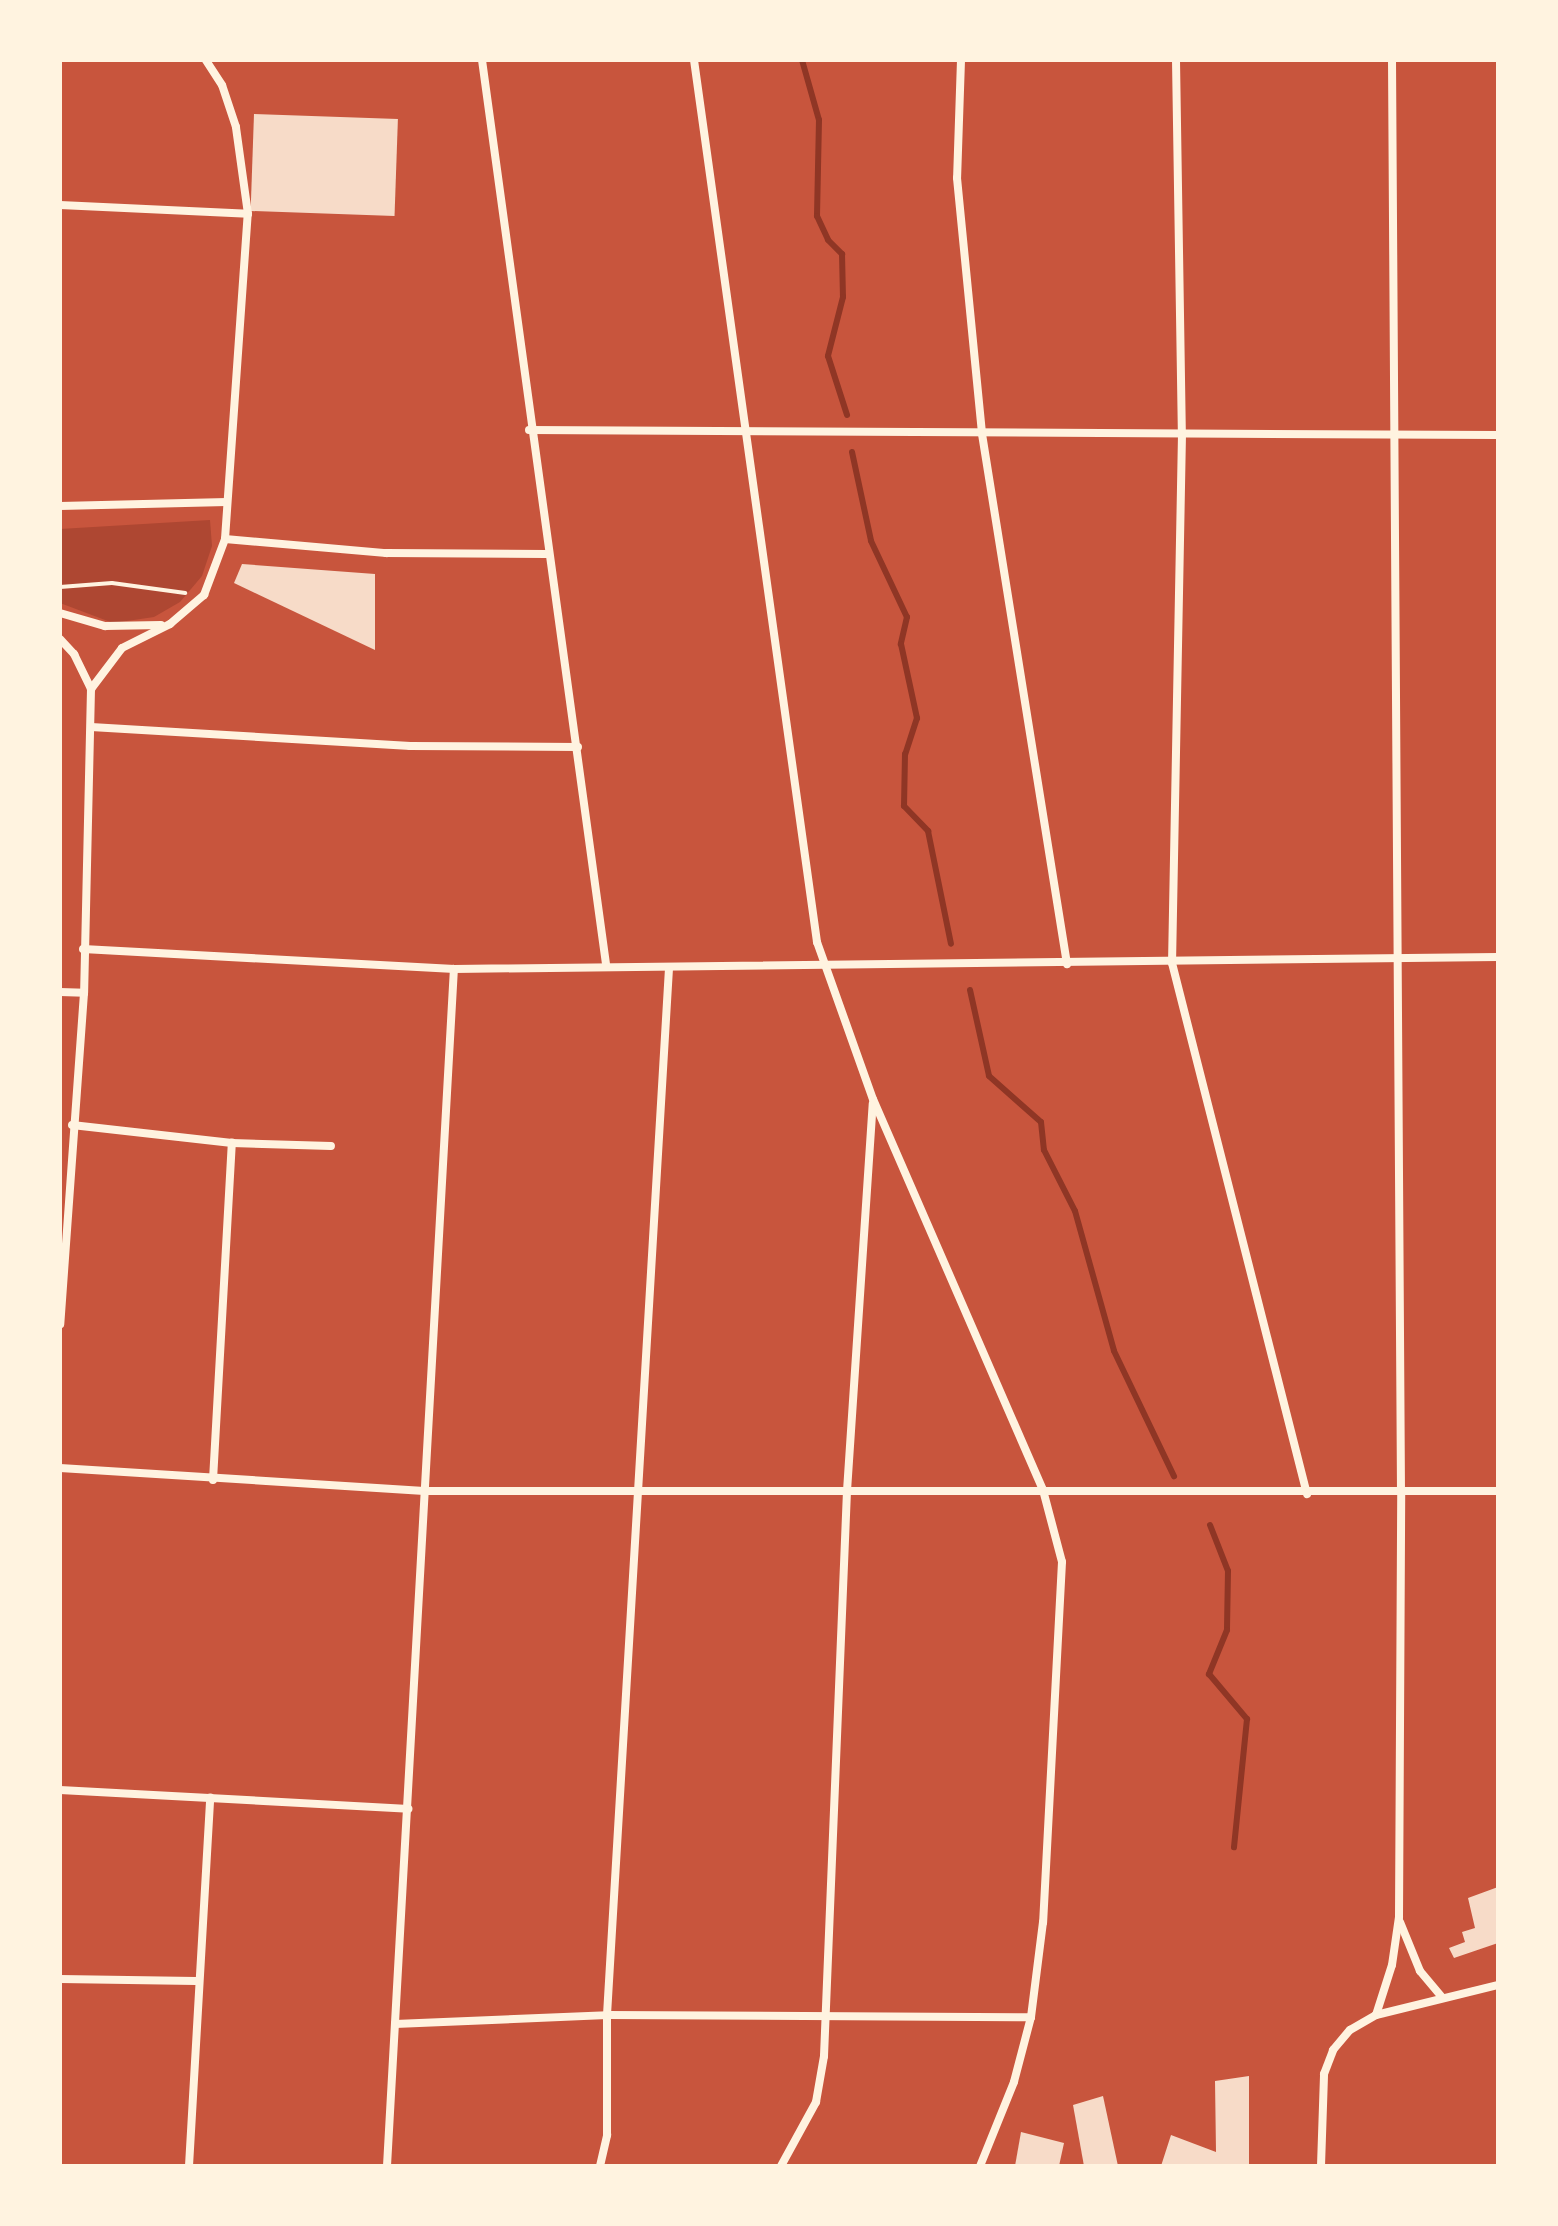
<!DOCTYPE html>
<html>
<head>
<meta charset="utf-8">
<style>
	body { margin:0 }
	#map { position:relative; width:1558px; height:2226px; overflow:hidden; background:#c8553d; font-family:Signika,sans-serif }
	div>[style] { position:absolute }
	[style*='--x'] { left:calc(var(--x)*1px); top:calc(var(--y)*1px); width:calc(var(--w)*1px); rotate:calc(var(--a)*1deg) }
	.green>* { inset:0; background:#ae4732 }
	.stream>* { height:6px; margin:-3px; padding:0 3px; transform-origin:3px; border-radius:3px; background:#8f3625 }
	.building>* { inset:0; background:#f7dbc8; transform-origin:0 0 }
	.path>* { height:4px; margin:-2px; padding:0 2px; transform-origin:2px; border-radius:2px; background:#fff3e0 }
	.minor>* { height:8px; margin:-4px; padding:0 4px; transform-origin:4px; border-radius:4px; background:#fff3e0 }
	span { translate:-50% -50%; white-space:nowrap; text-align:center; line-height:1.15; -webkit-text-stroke:8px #fff3e0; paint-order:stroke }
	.frame { position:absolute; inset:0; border:62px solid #fff3e0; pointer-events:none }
</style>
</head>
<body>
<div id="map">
	<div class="green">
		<i style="clip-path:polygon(210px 520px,212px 546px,202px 576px,180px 602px,154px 617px,113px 623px,60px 603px,60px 529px)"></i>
	</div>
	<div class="stream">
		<i style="--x:802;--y:60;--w:62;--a:74.2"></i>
		<i style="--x:819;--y:120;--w:96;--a:91.2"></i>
		<i style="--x:817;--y:216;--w:26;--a:65"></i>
		<i style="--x:828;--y:240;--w:20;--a:45"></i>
		<i style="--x:842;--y:254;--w:43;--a:88.7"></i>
		<i style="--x:843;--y:297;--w:61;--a:104.3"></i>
		<i style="--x:828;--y:356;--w:62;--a:72.1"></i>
		<i style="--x:852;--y:452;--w:91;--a:77.9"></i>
		<i style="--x:871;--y:541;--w:84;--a:64.7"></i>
		<i style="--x:907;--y:617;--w:28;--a:103"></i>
		<i style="--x:901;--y:644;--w:76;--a:77.8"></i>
		<i style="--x:917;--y:718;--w:38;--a:108"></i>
		<i style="--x:905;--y:754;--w:52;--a:91.1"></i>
		<i style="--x:904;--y:806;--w:35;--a:46"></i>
		<i style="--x:928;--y:831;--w:115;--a:78.5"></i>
		<i style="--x:970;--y:990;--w:88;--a:77.5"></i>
		<i style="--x:989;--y:1076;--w:69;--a:41.5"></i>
		<i style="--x:1041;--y:1122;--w:28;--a:84"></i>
		<i style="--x:1044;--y:1150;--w:68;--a:63.1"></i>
		<i style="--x:1075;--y:1211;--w:145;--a:74.4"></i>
		<i style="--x:1114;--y:1351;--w:139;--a:64.4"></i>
		<i style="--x:1210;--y:1525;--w:49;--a:68.6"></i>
		<i style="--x:1228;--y:1571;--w:59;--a:91"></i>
		<i style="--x:1227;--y:1630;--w:48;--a:112.2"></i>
		<i style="--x:1209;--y:1674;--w:59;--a:49.8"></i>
		<i style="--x:1247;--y:1719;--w:129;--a:95.8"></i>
	</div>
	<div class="building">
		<i style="left:254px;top:114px;width:144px;height:97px;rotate:2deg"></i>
		<i style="clip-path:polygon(242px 564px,375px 574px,375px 650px,234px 583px)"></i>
		<i style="clip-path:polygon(1498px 1887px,1498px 1943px,1454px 1958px,1449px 1948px,1465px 1942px,1462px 1932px,1475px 1928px,1468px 1898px)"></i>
		<i style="clip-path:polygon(1249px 2076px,1249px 2166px,1161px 2166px,1171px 2135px,1216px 2152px,1215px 2081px)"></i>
		<i style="clip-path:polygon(1103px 2096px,1118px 2166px,1084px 2166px,1073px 2105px)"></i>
		<i style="clip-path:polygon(1021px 2132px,1064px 2143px,1059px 2166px,1015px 2166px)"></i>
	</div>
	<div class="path">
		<i style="--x:60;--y:587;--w:52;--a:-4.4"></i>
		<i style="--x:112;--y:583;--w:74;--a:7.8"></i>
	</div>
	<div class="minor">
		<i style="--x:482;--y:60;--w:912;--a:82.19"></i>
		<i style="--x:694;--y:60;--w:891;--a:82.06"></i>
		<i style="--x:817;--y:942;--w:167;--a:70.4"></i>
		<i style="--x:873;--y:1099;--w:426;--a:66.5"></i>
		<i style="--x:1043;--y:1490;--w:74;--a:75.2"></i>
		<i style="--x:1062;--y:1562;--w:361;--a:93"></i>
		<i style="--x:1043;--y:1922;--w:96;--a:97.2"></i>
		<i style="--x:1031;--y:2017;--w:67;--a:104.7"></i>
		<i style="--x:1014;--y:2082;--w:91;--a:112"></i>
		<i style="--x:961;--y:60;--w:118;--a:91.9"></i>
		<i style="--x:957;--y:178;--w:257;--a:84.4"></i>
		<i style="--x:982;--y:434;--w:537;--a:80.89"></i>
		<i style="--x:1176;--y:60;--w:374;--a:89.1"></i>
		<i style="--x:1182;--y:434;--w:529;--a:91.08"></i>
		<i style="--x:1172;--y:963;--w:548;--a:75.74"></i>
		<i style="--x:60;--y:205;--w:188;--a:2.7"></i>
		<i style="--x:529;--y:430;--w:969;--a:0.3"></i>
		<i style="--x:60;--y:506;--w:167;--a:-1.4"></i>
		<i style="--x:225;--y:539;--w:162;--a:5"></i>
		<i style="--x:386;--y:553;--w:160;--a:0.4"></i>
		<i style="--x:60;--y:613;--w:47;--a:16.1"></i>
		<i style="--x:105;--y:626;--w:56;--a:-1"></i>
		<i style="--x:60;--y:639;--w:21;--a:47"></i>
		<i style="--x:74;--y:654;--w:39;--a:64"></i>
		<i style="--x:91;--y:689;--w:304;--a:91.3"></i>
		<i style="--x:84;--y:993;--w:332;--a:94.1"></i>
		<i style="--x:91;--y:689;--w:51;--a:-52.9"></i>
		<i style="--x:122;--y:648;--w:54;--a:-26.6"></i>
		<i style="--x:170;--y:624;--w:45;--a:-40.5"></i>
		<i style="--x:204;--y:595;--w:60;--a:-69.4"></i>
		<i style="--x:225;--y:539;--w:326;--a:-86"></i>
		<i style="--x:248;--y:214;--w:88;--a:-97.9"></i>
		<i style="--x:236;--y:127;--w:44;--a:-108.4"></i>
		<i style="--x:222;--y:85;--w:30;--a:-123"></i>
		<i style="--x:91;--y:727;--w:320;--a:3.4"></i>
		<i style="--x:410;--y:746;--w:168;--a:0.3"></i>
		<i style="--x:83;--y:949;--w:372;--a:3.1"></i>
		<i style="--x:454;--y:969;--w:1044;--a:-0.66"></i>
		<i style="--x:60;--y:992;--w:24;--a:2"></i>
		<i style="--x:72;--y:1125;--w:161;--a:6.4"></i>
		<i style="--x:232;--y:1143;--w:99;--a:1.7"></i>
		<i style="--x:60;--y:1468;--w:365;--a:3.6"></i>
		<i style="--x:424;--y:1491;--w:1074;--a:0"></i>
		<i style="--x:213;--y:1480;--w:338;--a:-86.8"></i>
		<i style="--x:60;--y:1790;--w:349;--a:3.1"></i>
		<i style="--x:1400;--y:1922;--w:53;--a:67.8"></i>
		<i style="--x:1420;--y:1971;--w:33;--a:50"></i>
		<i style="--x:60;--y:1979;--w:136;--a:0.8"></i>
		<i style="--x:1376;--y:2015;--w:52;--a:-72.3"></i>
		<i style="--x:1392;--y:1965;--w:49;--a:-81.7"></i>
		<i style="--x:1399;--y:1917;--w:425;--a:-89.7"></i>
		<i style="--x:1401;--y:1492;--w:1432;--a:-90.36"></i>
		<i style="--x:395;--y:2024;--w:212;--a:-2.4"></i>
		<i style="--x:607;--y:2015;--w:424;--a:0.3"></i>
		<i style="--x:189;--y:2166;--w:369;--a:-86.7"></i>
		<i style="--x:387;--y:2166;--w:1199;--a:-86.8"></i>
		<i style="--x:600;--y:2166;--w:32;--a:-77"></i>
		<i style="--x:607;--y:2135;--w:120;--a:-90"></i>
		<i style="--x:607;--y:2015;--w:1049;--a:-86.61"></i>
		<i style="--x:781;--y:2166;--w:73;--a:-61.3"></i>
		<i style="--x:816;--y:2102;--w:47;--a:-80.1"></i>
		<i style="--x:824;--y:2056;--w:565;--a:-87.67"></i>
		<i style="--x:847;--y:1491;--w:388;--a:-86.2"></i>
		<i style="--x:1321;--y:2166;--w:92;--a:-88.1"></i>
		<i style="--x:1324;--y:2074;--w:26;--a:-69"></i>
		<i style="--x:1333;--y:2050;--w:26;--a:-50"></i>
		<i style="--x:1350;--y:2030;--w:30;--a:-30"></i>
		<i style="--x:1376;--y:2015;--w:126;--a:-13.8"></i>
	</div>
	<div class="frame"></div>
</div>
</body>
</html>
